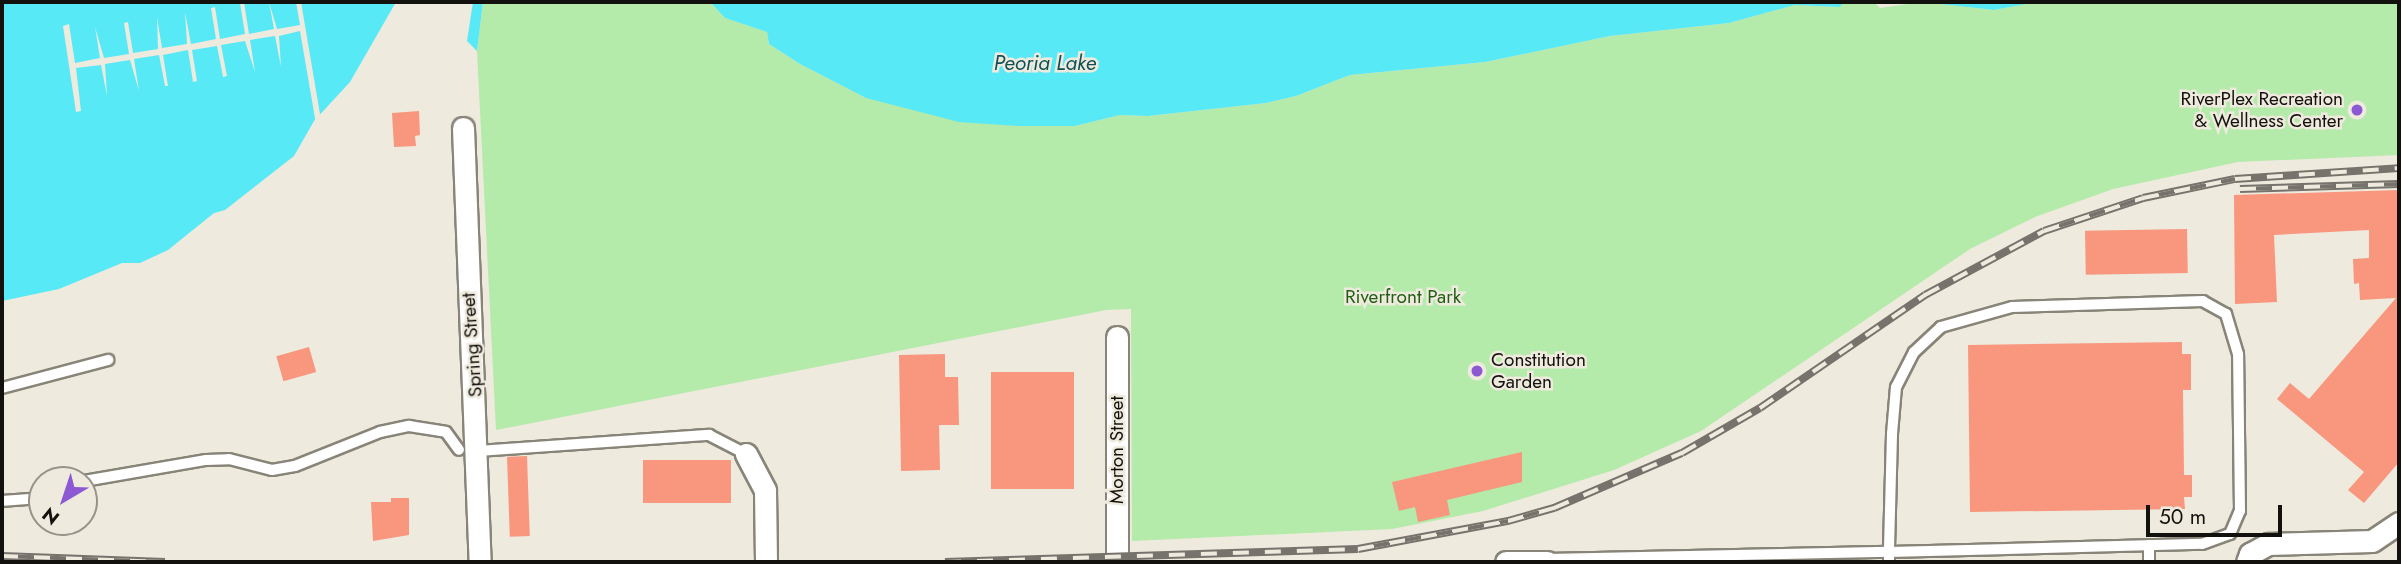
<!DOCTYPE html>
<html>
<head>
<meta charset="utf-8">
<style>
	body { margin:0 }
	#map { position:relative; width:2401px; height:564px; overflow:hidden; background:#efeade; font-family:Jost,sans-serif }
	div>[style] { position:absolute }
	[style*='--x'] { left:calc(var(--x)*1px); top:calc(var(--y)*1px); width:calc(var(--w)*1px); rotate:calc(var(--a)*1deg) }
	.green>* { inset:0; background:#b4eaaa }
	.water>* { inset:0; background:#57e9f6 }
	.pier>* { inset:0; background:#efeade }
	.building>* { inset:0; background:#f8967e; transform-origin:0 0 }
	.roads { filter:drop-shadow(2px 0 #888478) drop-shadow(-2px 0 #888478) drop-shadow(0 2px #888478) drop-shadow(0 -2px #888478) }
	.service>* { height:10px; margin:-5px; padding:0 5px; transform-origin:5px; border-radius:5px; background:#fff }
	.minor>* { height:21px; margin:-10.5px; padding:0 10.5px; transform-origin:10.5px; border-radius:10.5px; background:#fff }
	.rail>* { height:8px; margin-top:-4px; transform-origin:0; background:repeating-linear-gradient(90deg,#efeade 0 16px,#76736c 0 32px); box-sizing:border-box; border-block:2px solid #76736c }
	.dots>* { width:19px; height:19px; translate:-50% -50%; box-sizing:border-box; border:4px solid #efeade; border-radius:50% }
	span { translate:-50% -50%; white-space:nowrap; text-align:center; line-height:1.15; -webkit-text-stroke:5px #efeade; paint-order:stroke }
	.poi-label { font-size:19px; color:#13110d }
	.right { translate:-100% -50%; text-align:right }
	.left { translate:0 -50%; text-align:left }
	.park-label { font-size:19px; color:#215e14 }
	.street-label { font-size:19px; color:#13110d }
	.water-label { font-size:21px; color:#105055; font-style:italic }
	.frame { position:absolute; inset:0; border:4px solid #13110d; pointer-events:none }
	.north { position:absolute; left:28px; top:466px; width:70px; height:70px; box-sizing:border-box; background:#efeade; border:2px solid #97938a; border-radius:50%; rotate:219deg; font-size:19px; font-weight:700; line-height:28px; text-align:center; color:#13110d }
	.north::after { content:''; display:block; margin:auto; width:24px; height:32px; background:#8d59d2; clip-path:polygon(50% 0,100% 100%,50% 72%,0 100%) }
	.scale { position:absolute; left:2146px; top:505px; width:136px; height:32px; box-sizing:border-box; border:4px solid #13110d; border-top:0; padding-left:9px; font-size:21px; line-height:24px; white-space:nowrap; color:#13110d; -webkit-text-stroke:5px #efeade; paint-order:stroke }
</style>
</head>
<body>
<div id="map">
	<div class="green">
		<i style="clip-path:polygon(483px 2px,710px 2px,725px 18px,767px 32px,769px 44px,800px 64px,866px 98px,1075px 126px,1120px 115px,1148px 116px,1266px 103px,1296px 96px,1350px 75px,1485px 62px,1610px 36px,1729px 23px,1795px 5px,1840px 7px,1843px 2px,1874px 2px,1880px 8px,1922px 2px,1994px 10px,2037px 2px,2399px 2px,2399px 155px,2238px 162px,2113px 189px,2035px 217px,1970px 249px,1701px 431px,1614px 470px,1483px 511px,1392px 529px,1132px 541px,1131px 309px,1106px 310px,496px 430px,477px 51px)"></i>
	</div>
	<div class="water">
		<i style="clip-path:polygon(2px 2px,396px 2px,350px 82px,314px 121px,294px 156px,225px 210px,214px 213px,168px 250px,140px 263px,122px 263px,59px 289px,2px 301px)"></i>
		<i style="clip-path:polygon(473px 2px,483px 2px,477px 51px,467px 41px)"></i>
		<i style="clip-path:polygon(710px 2px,1843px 2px,1843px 3px,1840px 7px,1795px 5px,1729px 23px,1610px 36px,1485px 62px,1350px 75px,1296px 96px,1266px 103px,1148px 116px,1120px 115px,1075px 126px,1019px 126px,959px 122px,866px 98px,800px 64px,769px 44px,767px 32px,725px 18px)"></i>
		<i style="clip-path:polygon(1922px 2px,2147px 2px,2037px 2px,1994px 10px)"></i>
	</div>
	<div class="pier">
		<i style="clip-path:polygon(244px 2px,249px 34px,274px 29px,269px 2px,277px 29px,300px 25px,296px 2px,301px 2px,321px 120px,316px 124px,300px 31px,279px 36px,281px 67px,275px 36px,250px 40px,255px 72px,245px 41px,221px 45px,227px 76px,223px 77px,217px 46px,192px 50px,197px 81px,193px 82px,188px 50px,163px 55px,168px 86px,165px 86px,159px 55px,134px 59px,139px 91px,130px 60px,105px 64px,107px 96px,101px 65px,76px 68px,81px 111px,76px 112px,63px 26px,69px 24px,75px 63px,100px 58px,95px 27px,104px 58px,129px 54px,124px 23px,128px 22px,133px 53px,158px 49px,157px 17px,162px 48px,187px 44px,185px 12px,191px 44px,216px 39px,211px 8px,215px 7px,220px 39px,245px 34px,240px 3px)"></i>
	</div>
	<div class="building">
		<i style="clip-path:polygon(419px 111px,420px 135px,415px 136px,416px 146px,394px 147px,392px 113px)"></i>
		<i style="clip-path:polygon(2399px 190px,2399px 462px,2364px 503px,2348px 490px,2364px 472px,2277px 399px,2290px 383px,2309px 399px,2396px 298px,2360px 300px,2359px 283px,2354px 284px,2353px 259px,2369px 258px,2369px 230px,2274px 235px,2277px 302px,2235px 304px,2234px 195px)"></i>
		<i style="left:2187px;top:229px;width:44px;height:102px;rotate:89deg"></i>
		<i style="clip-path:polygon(2182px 342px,2182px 354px,2191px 354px,2191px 390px,2183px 390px,2184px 475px,2192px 475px,2192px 497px,2184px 497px,2185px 509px,1970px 512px,1968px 345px)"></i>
		<i style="left:309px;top:347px;width:26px;height:34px;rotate:74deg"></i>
		<i style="clip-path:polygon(945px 354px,945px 377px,958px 377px,959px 425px,939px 425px,940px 470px,901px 471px,899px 355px)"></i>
		<i style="left:1074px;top:372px;width:117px;height:83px;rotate:90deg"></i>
		<i style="clip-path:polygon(1522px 452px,1522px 482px,1447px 500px,1450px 515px,1418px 522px,1415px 507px,1399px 511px,1392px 482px)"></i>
		<i style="left:527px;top:456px;width:80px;height:20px;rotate:88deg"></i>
		<i style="left:731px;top:460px;width:43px;height:88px;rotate:90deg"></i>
		<i style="clip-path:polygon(391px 498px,409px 498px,409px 535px,373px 541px,371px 502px,391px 502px)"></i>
	</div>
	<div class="roads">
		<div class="service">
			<i style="--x:2;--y:388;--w:110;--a:-14.8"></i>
			<i style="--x:478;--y:451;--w:232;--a:-4"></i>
			<i style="--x:709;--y:435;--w:42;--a:27.2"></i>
			<i style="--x:84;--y:481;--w:124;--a:-9.8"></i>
			<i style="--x:206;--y:460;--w:23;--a:-2"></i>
			<i style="--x:229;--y:459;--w:44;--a:14.3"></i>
			<i style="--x:272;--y:470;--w:23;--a:-10"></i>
			<i style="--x:295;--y:466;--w:92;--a:-21.8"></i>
			<i style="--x:380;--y:432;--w:30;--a:-12"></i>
			<i style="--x:409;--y:426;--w:37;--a:9"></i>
			<i style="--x:446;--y:432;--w:22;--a:54"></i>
			<i style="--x:2;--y:501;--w:40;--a:-4.3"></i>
			<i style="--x:2149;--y:545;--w:17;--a:90"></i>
			<i style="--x:1547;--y:559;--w:342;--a:-1.2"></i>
			<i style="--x:1889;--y:552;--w:313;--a:-1.5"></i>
			<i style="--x:2202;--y:544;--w:30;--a:-20"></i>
			<i style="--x:2230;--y:534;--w:25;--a:-67"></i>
			<i style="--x:2240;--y:511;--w:157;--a:-90.7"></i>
			<i style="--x:2238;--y:354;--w:42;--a:-106.7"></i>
			<i style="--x:2226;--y:314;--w:26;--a:-151"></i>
			<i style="--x:2203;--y:301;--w:191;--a:178.2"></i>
			<i style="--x:2012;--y:307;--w:74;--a:164.3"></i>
			<i style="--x:1941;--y:327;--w:37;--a:137"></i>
			<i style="--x:1914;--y:352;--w:39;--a:117"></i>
			<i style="--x:1896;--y:387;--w:47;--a:94.9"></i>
			<i style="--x:1892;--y:434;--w:118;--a:91.5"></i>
			<i style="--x:1889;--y:552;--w:10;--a:90"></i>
		</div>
		<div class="minor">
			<i style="--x:463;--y:128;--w:434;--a:87.8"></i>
			<i style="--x:1117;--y:337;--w:225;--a:90"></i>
			<i style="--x:746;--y:454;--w:41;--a:62.2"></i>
			<i style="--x:765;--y:490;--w:72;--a:89.2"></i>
			<i style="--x:1506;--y:562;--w:41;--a:0"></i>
			<i style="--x:2247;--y:562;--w:9;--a:-69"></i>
			<i style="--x:2250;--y:554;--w:21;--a:-29"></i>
			<i style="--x:2268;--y:544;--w:104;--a:-1.7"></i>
			<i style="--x:2372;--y:541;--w:32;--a:-34"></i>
		</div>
	</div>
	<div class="rail">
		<i style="--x:2240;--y:189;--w:159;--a:-1.8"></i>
		<i style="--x:2;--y:556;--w:163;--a:2.1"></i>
		<i style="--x:945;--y:562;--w:413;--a:-1.8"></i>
		<i style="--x:1358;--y:549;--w:153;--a:-10.6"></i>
		<i style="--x:1508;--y:521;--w:48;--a:-15.8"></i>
		<i style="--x:1554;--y:508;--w:139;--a:-23.3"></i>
		<i style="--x:1682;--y:453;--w:90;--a:-30"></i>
		<i style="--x:1760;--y:408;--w:200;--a:-34.4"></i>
		<i style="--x:1925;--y:295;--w:135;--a:-28.3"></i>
		<i style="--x:2044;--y:231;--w:104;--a:-18.4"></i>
		<i style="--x:2143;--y:198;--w:94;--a:-11.7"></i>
		<i style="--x:2235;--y:179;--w:164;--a:-3.8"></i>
	</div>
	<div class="dots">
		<i style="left:2357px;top:110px;background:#8d59d2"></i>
		<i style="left:1477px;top:371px;background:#8d59d2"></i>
	</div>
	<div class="poi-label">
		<span class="right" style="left:2343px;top:110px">RiverPlex Recreation<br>&amp; Wellness Center</span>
		<span class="left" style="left:1491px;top:371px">Constitution<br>Garden</span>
	</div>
	<div class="park-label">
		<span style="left:1403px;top:297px">Riverfront Park</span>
	</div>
	<div class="street-label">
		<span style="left:472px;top:345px;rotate:-94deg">Spring Street</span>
		<span style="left:1117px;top:450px;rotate:-90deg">Morton Street</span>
	</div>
	<div class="water-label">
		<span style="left:1045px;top:63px">Peoria Lake</span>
	</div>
	<div class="frame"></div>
	<div class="north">N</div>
	<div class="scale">50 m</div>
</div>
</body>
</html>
